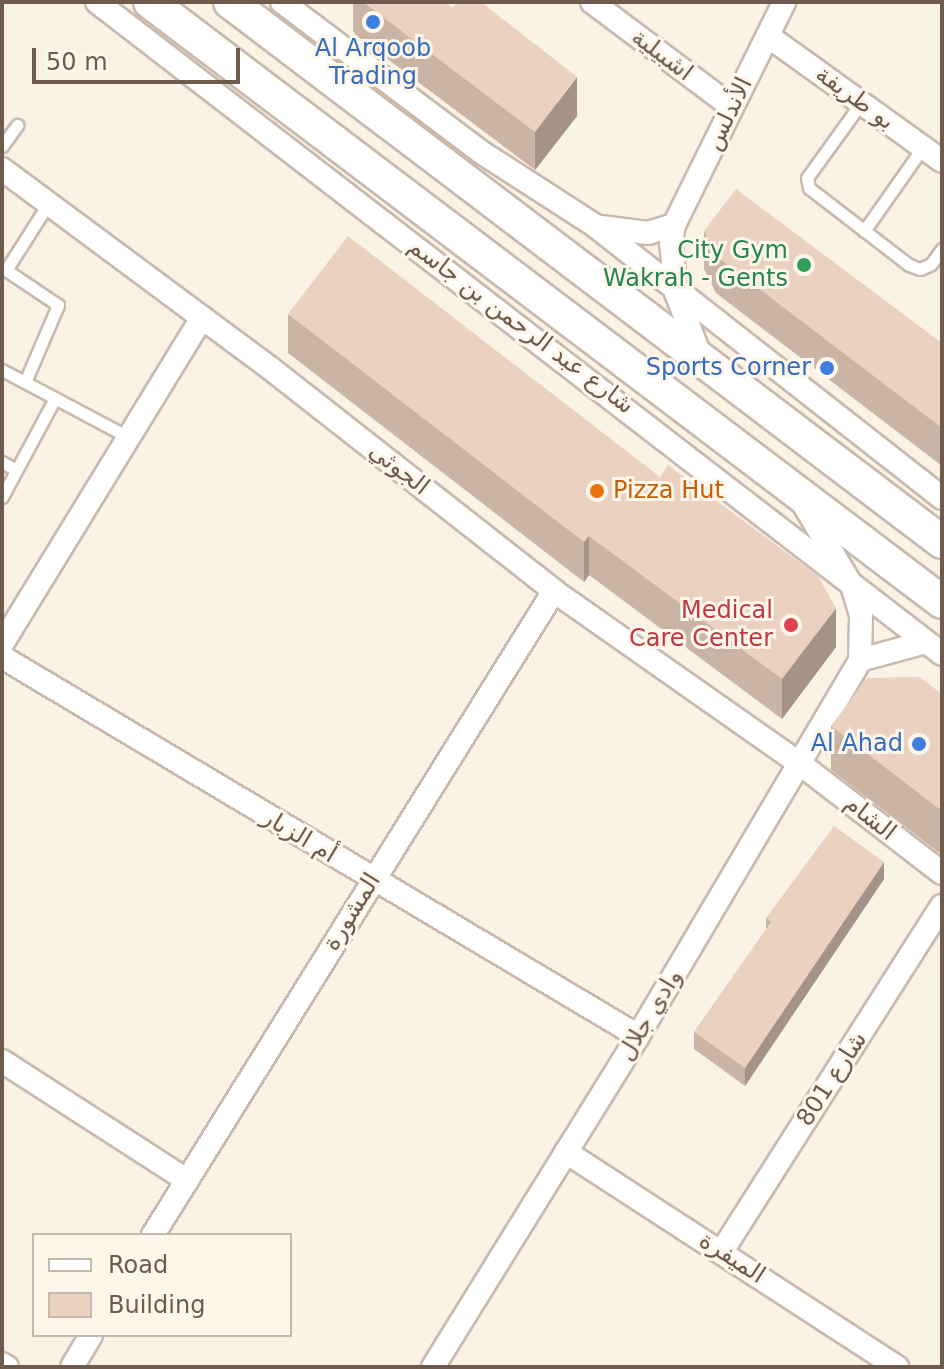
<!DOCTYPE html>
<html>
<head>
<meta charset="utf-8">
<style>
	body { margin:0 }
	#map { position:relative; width:944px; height:1369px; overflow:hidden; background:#f9f2e5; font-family:"DejaVu Sans",Cairo,sans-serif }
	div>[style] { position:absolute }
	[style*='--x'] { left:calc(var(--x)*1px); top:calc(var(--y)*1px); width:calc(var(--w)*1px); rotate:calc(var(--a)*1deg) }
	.roads { filter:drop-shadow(2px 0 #c9baad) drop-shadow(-2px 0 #c9baad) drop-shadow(0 2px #c9baad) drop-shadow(0 -2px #c9baad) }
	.service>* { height:11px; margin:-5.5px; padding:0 5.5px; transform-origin:5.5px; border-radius:5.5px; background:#fff }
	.minor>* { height:22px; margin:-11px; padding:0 11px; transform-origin:11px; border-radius:11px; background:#fff }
	.secondary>* { height:32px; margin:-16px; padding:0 16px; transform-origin:16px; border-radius:16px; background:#fff }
	.wall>* { inset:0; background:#cab5a5 }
	.shaded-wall>* { inset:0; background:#a49386 }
	.building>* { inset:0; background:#ebd2c0 }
	.dots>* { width:22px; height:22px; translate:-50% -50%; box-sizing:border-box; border:4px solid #fcf6eb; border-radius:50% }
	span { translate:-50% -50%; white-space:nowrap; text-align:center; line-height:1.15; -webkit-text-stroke:6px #fcf6eb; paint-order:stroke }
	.shop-label { font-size:24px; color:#366cbe }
	.right { translate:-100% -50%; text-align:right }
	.street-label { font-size:24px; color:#6f5a4e }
	.leisure-label { font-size:24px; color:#27864d }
	.food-label { font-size:24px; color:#c56008 }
	.left { translate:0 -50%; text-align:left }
	.health-label { font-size:24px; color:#be3a42 }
	.frame { position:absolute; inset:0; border:4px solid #6f5a4e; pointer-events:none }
	.legend { position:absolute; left:32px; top:1233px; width:260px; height:104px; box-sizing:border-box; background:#fcf6eb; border:2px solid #c4b8ac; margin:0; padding:10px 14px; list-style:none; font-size:24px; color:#6f5a4e }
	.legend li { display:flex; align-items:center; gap:16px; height:40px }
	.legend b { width:40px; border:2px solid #c4b8ac }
	.scale { position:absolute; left:32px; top:48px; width:208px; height:36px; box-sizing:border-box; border:4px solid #6f5a4e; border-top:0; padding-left:10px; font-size:24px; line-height:28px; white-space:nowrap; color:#6f5a4e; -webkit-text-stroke:6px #fcf6eb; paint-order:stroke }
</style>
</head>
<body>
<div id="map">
	<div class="roads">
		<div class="service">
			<i style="--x:861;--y:103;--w:92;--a:125.8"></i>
			<i style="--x:807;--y:178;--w:10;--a:79"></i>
			<i style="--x:809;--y:188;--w:126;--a:37.6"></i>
			<i style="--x:909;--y:265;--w:12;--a:20"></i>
			<i style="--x:920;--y:269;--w:12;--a:-24"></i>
			<i style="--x:931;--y:264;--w:19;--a:-54"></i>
			<i style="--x:2;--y:146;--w:26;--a:-54"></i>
			<i style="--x:864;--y:231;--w:103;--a:-54.9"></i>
			<i style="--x:2;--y:370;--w:143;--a:28"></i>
			<i style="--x:25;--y:382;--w:84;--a:-66.8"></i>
			<i style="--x:58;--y:305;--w:63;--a:-146.1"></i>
			<i style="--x:6;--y:270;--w:78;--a:-57.5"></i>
			<i style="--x:2;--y:462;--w:16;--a:30"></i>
			<i style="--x:2;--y:497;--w:112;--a:-61.8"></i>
		</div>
		<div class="minor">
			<i style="--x:97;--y:2;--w:1067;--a:37.65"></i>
			<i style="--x:282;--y:2;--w:253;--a:37"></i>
			<i style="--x:484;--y:154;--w:131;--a:32.8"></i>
			<i style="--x:594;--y:225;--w:442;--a:38.1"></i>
			<i style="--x:592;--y:2;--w:175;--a:36.9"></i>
			<i style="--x:768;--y:36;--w:214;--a:35.7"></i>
			<i style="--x:2;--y:169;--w:334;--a:36.6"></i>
			<i style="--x:270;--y:368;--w:361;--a:38.1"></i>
			<i style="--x:554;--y:591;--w:299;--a:35.1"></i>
			<i style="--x:799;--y:763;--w:180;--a:37.6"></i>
			<i style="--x:601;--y:227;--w:47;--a:7.3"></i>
			<i style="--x:648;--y:233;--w:27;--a:-17"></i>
			<i style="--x:701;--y:358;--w:70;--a:-111"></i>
			<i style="--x:676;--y:293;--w:50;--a:-95.7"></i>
			<i style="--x:671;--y:243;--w:18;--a:-81"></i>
			<i style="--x:674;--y:225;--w:249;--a:-63.7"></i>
			<i style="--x:2;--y:644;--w:383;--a:-58.5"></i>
			<i style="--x:2;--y:657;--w:740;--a:30.79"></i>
			<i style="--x:860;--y:660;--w:68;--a:-15.3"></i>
			<i style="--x:2;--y:1061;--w:220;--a:32.8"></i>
			<i style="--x:566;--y:1152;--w:395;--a:33"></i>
			<i style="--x:153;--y:1235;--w:759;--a:-58.09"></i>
			<i style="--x:722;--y:1251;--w:409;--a:-57.5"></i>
			<i style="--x:2;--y:1364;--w:6;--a:31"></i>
			<i style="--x:72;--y:1367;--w:37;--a:-59"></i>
			<i style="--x:433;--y:1367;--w:389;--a:-58.2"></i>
			<i style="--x:638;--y:1036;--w:437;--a:-59.4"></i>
			<i style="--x:860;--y:660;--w:45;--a:-88.7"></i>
			<i style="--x:861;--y:615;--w:30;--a:-107"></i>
			<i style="--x:852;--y:586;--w:96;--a:-120.6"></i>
		</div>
		<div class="secondary">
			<i style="--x:150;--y:2;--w:994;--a:37.15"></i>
			<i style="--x:230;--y:2;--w:894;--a:37.18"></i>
		</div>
	</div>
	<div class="wall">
		<i style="clip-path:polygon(353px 2px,445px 2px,577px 116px,535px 170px,353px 33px)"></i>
		<i style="clip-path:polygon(704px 231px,942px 343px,942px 466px,716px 293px,704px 269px)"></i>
		<i style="clip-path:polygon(288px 314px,836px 647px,782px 719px,589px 575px,584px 582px,288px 353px)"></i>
		<i style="clip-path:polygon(942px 694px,942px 855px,831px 770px,831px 726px)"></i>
		<i style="clip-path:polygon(884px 879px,745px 1086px,694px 1049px,694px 1032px,766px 930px,766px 918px)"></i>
	</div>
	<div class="shaded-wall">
		<i style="clip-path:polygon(577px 77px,577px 116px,535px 170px,535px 132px)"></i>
		<i style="clip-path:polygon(589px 536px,589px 575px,584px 582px,584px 542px)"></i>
		<i style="clip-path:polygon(836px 608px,836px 647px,782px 719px,782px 679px)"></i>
		<i style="clip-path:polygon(884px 862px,884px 879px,745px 1086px,745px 1068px)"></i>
	</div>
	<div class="building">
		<i style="clip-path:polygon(363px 2px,445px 2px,453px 8px,457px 2px,481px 2px,577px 77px,535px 132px)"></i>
		<i style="clip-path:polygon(736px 189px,942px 343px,942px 428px,716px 256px,704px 231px)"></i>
		<i style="clip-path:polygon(348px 236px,660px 477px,668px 465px,818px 576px,836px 608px,782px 679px,589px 536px,584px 542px,288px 314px)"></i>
		<i style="clip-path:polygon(919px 677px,942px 694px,942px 811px,831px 726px,867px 678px)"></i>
		<i style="clip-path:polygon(834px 826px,884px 862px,745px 1068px,694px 1032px,771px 922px,766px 918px)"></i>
	</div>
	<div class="dots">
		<i style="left:373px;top:22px;background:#3f7fe0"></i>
		<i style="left:804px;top:265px;background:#2e9e5b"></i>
		<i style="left:827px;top:368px;background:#3f7fe0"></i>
		<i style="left:597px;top:491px;background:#e8710a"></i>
		<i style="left:791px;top:625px;background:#e0444e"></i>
		<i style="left:919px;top:744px;background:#3f7fe0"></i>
	</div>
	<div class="shop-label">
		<span style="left:373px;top:63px">Al Arqoob<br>Trading</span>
		<span class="right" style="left:811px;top:368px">Sports Corner</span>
		<span class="right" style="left:903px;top:744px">Al Ahad</span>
	</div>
	<div class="street-label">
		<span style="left:662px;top:55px;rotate:37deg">اشبيلية</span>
		<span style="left:855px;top:98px;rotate:36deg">بو طريفة</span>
		<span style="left:729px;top:114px;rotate:-64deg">الأندلس</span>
		<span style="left:521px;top:326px;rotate:37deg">شارع عبد الرحمن بن جاسم</span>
		<span style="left:399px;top:469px;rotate:38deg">الجوثي</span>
		<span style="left:870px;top:818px;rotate:38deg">الشام</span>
		<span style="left:299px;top:836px;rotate:31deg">أم الزبار</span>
		<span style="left:352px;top:912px;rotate:-58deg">المشورة</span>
		<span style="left:650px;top:1015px;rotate:-59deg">وادي جلال</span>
		<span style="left:832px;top:1079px;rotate:-57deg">شارع 801</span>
		<span style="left:732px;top:1258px;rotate:33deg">الميفرة</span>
	</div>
	<div class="leisure-label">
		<span class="right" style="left:788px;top:265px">City Gym<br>Wakrah - Gents</span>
	</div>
	<div class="food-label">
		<span class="left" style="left:613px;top:491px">Pizza Hut</span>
	</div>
	<div class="health-label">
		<span class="right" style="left:773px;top:625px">Medical<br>Care Center</span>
	</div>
	<div class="frame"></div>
	<ul class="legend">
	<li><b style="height:10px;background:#fff"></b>Road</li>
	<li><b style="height:22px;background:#ebd2c0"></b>Building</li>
	</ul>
	<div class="scale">50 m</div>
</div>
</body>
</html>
